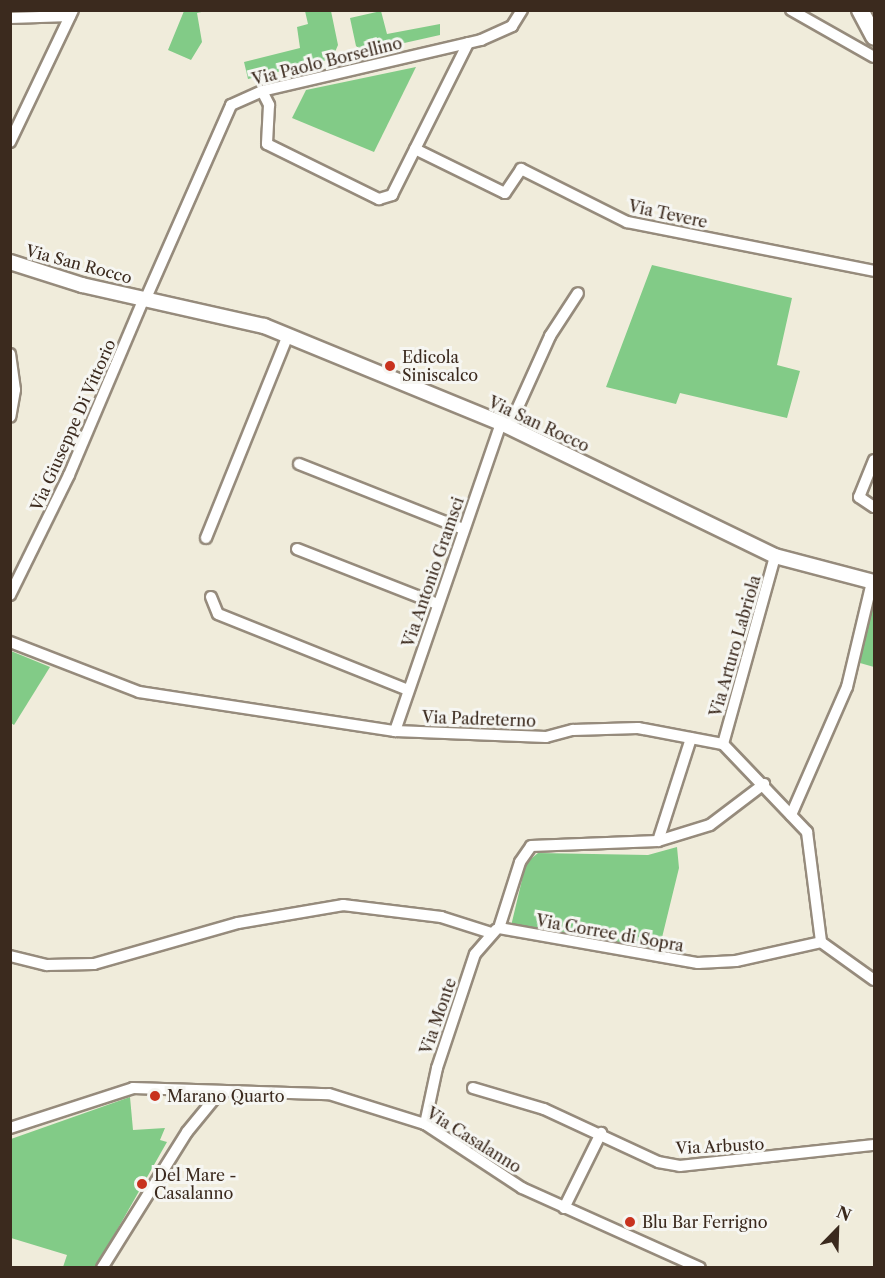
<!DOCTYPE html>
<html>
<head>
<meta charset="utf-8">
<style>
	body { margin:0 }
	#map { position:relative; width:885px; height:1278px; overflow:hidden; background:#f0ecdb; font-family:"Libre Caslon Text",serif }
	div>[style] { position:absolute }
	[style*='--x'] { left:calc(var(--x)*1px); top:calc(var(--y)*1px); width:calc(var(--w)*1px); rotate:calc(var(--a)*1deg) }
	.green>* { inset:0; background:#82cb87 }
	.roads { filter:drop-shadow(2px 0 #968b7c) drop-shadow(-2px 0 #968b7c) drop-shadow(0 2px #968b7c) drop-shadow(0 -2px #968b7c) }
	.minor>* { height:10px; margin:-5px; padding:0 5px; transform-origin:5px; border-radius:5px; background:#fff }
	.tertiary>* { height:14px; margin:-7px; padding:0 7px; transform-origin:7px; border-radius:7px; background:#fff }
	.secondary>* { height:16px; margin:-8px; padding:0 8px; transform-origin:8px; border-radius:8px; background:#fff }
	.dots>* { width:16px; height:16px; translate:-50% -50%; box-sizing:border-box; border:3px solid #f6f6f2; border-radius:50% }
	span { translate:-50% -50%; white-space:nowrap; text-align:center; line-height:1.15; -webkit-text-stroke:6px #f6f6f2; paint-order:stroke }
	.street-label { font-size:16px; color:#3b2a1e }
	.poi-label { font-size:16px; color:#3b2a1e }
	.left { translate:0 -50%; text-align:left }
	.frame { position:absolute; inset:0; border:12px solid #3b2a1e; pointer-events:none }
	.north { position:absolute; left:807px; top:1200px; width:60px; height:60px; -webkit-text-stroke:4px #f6f6f2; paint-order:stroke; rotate:23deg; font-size:16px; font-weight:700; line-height:24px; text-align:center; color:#3b2a1e }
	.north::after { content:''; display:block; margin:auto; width:21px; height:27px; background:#3b2a1e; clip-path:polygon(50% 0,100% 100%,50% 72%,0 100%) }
</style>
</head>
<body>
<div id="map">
	<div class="green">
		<i style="clip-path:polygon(184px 11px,206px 11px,197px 13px,202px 42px,191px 60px,168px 50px)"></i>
		<i style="clip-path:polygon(305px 11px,331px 11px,338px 45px,332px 59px,248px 79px,244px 62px,300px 48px,297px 27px,308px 24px)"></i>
		<i style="clip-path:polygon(381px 11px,387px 34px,440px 24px,440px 35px,364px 52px,356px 46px,350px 18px)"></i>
		<i style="clip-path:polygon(416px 67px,374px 152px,292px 118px,306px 90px)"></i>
		<i style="clip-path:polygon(652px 265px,792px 298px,777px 365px,800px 371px,787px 418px,680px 393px,676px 404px,606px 387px)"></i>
		<i style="clip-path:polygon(874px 598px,874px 667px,860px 663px)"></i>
		<i style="clip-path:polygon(11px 651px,50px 667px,14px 725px,11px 723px)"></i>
		<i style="clip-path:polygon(677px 847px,679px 868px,657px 958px,511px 926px,526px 863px,538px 853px,648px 855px)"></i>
		<i style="clip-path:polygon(130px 1097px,133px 1130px,165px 1128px,160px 1140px,167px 1142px,96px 1267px,63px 1267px,67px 1255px,11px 1238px,11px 1139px)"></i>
	</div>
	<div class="roads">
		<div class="minor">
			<i style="--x:791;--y:10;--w:95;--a:29.5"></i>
			<i style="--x:10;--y:18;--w:60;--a:-1.9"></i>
			<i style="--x:262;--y:91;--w:16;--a:63"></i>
			<i style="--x:269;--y:105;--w:39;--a:93"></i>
			<i style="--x:267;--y:144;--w:125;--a:26.2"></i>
			<i style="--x:379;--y:199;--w:14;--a:-17"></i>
			<i style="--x:392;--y:195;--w:170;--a:-63.4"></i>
			<i style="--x:10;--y:142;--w:146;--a:-64.5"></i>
			<i style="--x:415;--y:149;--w:100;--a:26.1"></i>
			<i style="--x:505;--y:193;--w:29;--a:-56"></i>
			<i style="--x:521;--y:169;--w:119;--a:26.6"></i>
			<i style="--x:627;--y:222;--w:252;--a:11.2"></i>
			<i style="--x:146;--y:298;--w:211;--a:-66.2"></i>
			<i style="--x:231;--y:105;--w:34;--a:-24"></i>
			<i style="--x:262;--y:91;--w:225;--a:-13.1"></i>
			<i style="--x:481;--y:40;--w:34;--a:-24"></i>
			<i style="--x:512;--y:26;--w:19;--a:-58"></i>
			<i style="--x:10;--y:354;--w:36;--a:82"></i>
			<i style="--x:15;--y:390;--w:27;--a:100"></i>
			<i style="--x:509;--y:427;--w:100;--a:-65.7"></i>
			<i style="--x:550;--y:336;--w:51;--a:-56.9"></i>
			<i style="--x:874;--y:460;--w:40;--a:112"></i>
			<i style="--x:859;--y:497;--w:18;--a:34"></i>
			<i style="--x:299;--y:464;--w:176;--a:21.6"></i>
			<i style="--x:206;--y:538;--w:219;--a:-68"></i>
			<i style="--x:297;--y:549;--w:150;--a:21.4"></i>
			<i style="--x:10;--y:595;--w:134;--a:-63.8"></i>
			<i style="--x:69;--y:475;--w:192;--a:-67"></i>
			<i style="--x:211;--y:597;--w:18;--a:68"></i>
			<i style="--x:218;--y:614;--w:205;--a:21.8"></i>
			<i style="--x:10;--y:642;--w:138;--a:21.2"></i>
			<i style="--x:139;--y:692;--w:259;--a:8.7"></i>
			<i style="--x:395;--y:731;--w:151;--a:2.3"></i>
			<i style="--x:546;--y:737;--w:28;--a:-15"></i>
			<i style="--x:573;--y:730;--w:65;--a:-1.8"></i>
			<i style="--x:638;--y:728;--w:86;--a:10.7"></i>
			<i style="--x:723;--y:744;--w:122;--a:46.3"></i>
			<i style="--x:807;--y:832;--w:111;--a:82.7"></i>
			<i style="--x:821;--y:942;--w:65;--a:35.6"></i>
			<i style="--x:395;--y:731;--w:326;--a:-71"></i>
			<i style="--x:723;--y:744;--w:195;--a:-74.5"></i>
			<i style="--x:791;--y:815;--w:140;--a:-66.4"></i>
			<i style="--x:847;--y:687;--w:108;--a:-76.6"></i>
			<i style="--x:658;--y:841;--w:108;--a:-72.2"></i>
			<i style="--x:499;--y:928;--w:69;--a:-72.3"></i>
			<i style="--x:520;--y:862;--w:19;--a:-55"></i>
			<i style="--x:531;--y:846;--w:127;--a:-2.3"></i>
			<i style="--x:658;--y:841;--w:54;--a:-17.1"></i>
			<i style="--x:710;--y:825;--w:68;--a:-37.2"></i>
			<i style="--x:499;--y:928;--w:202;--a:10"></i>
			<i style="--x:698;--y:963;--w:38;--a:-3"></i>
			<i style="--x:736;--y:961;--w:87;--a:-12.6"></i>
			<i style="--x:10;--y:956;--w:38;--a:14"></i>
			<i style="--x:47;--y:965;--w:47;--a:-1.2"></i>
			<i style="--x:94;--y:964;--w:150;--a:-15.9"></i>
			<i style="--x:238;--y:923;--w:107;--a:-9.7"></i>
			<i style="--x:343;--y:905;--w:99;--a:7"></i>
			<i style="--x:441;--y:917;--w:52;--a:17.7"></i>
			<i style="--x:473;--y:1088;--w:74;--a:16.5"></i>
			<i style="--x:544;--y:1109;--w:126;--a:24.9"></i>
			<i style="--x:658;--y:1162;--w:22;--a:10"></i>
			<i style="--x:680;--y:1166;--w:195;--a:-6.2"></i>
			<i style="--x:425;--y:1124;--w:57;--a:-77.9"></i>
			<i style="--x:437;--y:1068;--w:120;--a:-71.6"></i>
			<i style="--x:475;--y:954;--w:32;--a:-49"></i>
			<i style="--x:10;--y:1128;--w:129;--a:-18"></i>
			<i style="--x:133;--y:1088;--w:196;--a:1.8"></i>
			<i style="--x:329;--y:1094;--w:101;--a:17.4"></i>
			<i style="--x:425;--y:1124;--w:116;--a:33.4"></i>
			<i style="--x:522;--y:1188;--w:195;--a:24.2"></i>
			<i style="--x:564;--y:1208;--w:84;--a:-63.7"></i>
			<i style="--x:102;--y:1268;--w:160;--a:-58"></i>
			<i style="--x:187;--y:1132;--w:50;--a:-50.6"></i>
		</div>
		<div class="tertiary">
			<i style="--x:10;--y:262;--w:76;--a:17.7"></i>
			<i style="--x:82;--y:285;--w:187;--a:12.7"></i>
			<i style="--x:264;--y:326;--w:256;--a:22.3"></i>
			<i style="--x:501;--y:423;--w:305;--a:25.9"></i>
			<i style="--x:775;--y:556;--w:102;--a:14.7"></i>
		</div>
		<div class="secondary">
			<i style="--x:860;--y:10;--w:30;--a:62"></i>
		</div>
	</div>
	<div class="dots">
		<i style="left:390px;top:366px;background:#c8321e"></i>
		<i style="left:155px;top:1096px;background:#c8321e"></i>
		<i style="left:142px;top:1184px;background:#c8321e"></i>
		<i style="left:630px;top:1222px;background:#c8321e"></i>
	</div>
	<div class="street-label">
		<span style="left:327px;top:61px;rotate:-14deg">Via Paolo Borsellino</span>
		<span style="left:668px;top:214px;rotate:12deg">Via Tevere</span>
		<span style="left:79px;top:264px;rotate:15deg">Via San Rocco</span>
		<span style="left:539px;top:424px;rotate:25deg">Via San Rocco</span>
		<span style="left:73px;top:425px;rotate:-66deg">Via Giuseppe Di Vittorio</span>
		<span style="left:433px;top:572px;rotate:-71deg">Via Antonio Gramsci</span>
		<span style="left:735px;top:646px;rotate:-74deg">Via Arturo Labriola</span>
		<span style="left:479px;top:719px;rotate:2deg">Via Padreterno</span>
		<span style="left:610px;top:933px;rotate:10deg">Via Corree di Sopra</span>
		<span style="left:438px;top:1016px;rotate:-71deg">Via Monte</span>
		<span style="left:474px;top:1140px;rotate:32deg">Via Casalanno</span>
		<span style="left:720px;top:1146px;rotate:-3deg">Via Arbusto</span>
	</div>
	<div class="poi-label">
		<span class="left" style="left:402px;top:366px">Edicola<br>Siniscalco</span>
		<span class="left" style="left:167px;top:1096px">Marano Quarto</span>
		<span class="left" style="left:154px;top:1184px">Del Mare -<br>Casalanno</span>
		<span class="left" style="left:642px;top:1222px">Blu Bar Ferrigno</span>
	</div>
	<div class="frame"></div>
	<div class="north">N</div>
</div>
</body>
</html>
